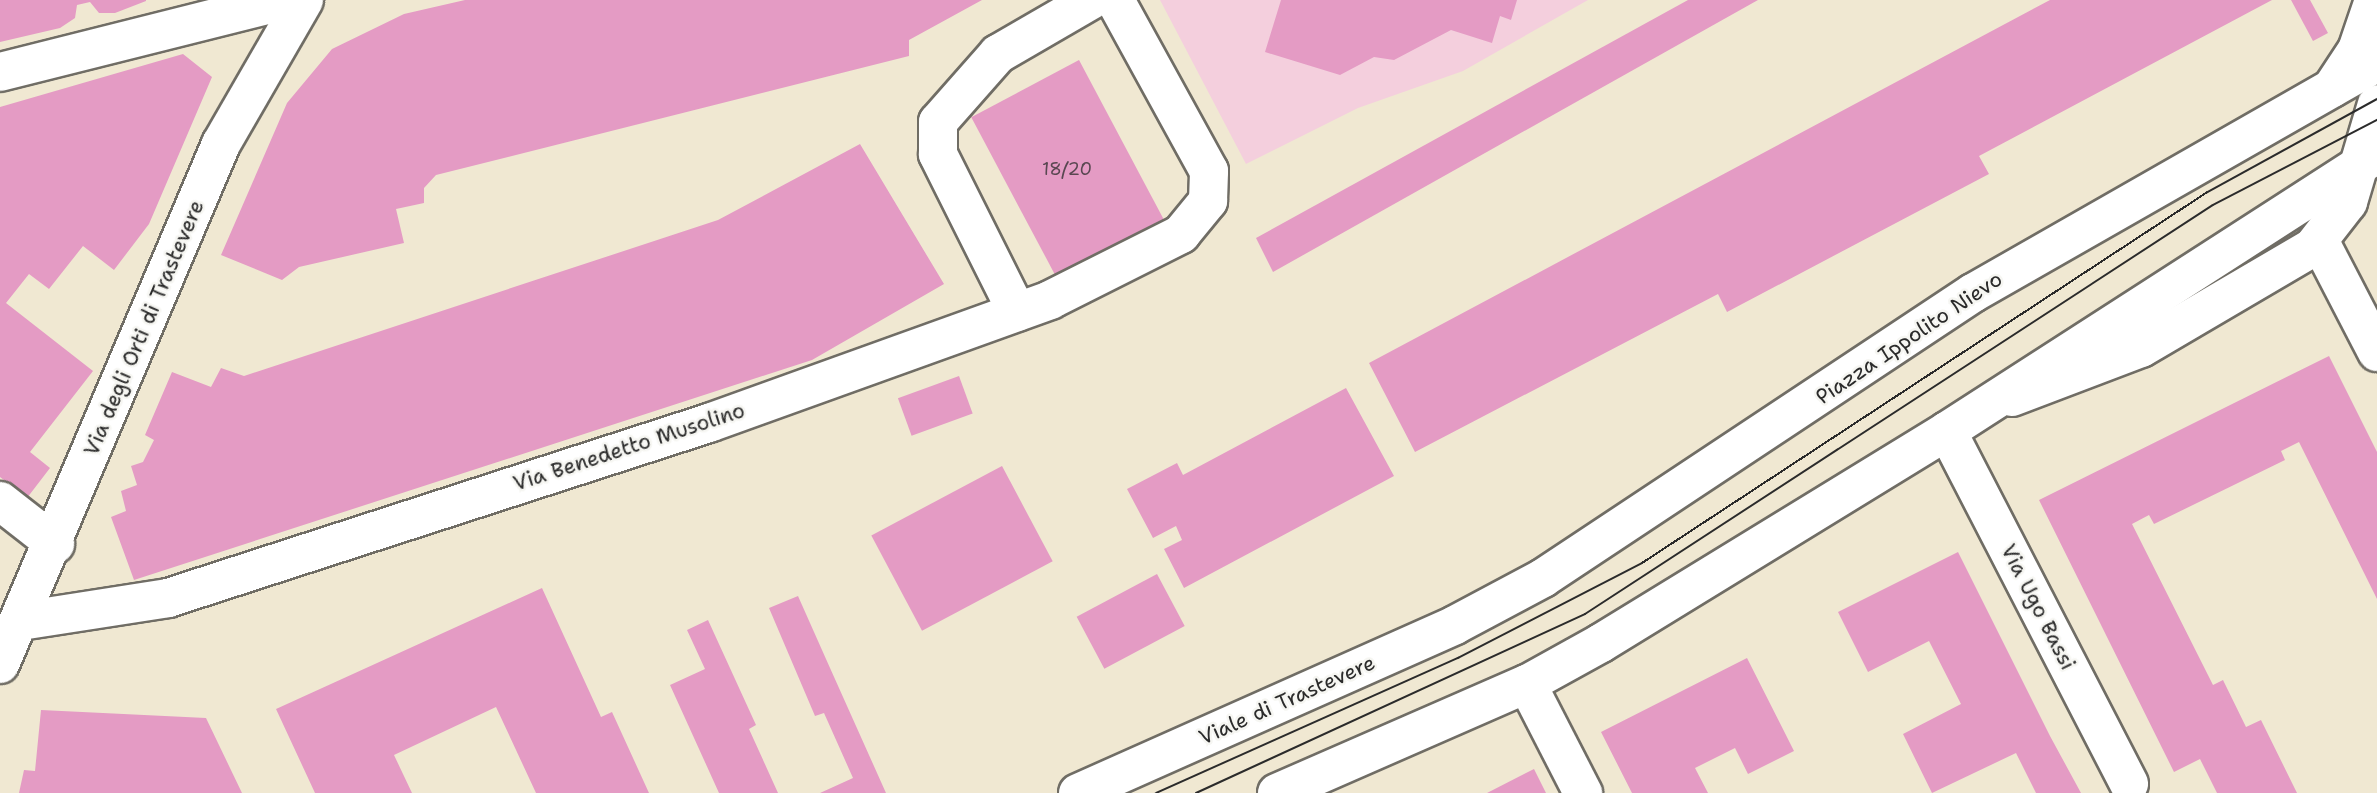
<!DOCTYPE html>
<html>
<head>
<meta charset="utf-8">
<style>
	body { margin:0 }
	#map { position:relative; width:2377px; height:793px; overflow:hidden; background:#f0e8d2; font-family:"Shantell Sans",sans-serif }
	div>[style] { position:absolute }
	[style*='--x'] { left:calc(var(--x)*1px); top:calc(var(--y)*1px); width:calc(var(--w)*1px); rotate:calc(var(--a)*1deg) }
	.built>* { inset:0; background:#f4cfdd }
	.building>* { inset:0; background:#e49bc4; transform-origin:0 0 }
	.roads { filter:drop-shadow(2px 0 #706d65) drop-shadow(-2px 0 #706d65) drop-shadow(0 2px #706d65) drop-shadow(0 -2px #706d65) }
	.minor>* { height:38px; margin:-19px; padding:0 19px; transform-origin:19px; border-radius:19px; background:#fff }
	.secondary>* { height:38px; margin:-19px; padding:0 19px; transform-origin:19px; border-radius:19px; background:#fff }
	.tram>* { height:2px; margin:-1px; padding:0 1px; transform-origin:1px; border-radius:1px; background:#2b2b2b }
	span { translate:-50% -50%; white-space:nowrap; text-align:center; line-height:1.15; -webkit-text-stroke:5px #f6f6f2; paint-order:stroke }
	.number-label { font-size:18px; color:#594751 }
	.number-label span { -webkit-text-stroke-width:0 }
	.street-label { font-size:21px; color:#2b2b2b }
</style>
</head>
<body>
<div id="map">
	<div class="built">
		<i style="clip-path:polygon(1160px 0,1588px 0,1463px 71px,1358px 108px,1246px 164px)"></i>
	</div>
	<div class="building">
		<i style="clip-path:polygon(0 0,146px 0,146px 1px,115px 13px,99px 13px,90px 2px,77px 5px,75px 18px,60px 28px,0 42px)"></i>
		<i style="clip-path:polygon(465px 0,982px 0,909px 40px,909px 56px,436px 175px,424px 188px,424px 203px,396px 209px,404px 243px,299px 267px,282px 280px,221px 255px,287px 103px,332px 49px,404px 14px)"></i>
		<i style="clip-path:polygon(1281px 0,1517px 0,1511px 20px,1500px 16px,1492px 43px,1451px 30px,1394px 60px,1374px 57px,1340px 75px,1265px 52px)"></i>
		<i style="clip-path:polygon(1688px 0,1758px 0,1273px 272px,1256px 238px)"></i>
		<i style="clip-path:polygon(2050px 0,2272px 0,1979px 156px,1989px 174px,1727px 312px,1718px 294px,1415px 452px,1369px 363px)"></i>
		<i style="clip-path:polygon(2291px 0,2310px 0,2328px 33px,2313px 41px)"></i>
		<i style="clip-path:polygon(183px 54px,212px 77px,149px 224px,114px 270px,83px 246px,49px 289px,29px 274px,6px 303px,93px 371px,30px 452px,50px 468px,27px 498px,0 477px,0 107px)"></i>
		<i style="left:1079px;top:60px;width:182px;height:122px;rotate:62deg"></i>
		<i style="clip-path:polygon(860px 144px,944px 284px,812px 360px,134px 580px,111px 517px,126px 511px,121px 491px,137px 485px,131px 466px,143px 462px,154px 440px,145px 435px,172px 372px,211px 387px,221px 368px,244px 376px,718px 220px)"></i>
		<i style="clip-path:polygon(2329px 356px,2377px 452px,2377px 599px,2299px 442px,2281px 451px,2285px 460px,2154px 524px,2149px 515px,2132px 524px,2213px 685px,2223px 680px,2246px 727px,2261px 720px,2297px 793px,2217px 793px,2200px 759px,2174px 772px,2039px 500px)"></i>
		<i style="left:959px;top:376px;width:40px;height:65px;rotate:70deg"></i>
		<i style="clip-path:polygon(1346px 388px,1394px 476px,1184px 588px,1164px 549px,1182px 540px,1176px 526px,1153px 538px,1127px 489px,1177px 463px,1183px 475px)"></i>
		<i style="left:1002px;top:466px;width:108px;height:148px;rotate:62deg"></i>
		<i style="clip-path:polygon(1958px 552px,2050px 736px,2081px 793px,2036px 793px,2016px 753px,1932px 793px,1903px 734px,1961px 704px,1929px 641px,1868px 672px,1838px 612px)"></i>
		<i style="left:1157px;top:574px;width:59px;height:91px;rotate:62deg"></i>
		<i style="clip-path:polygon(542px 588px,601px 717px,612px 712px,649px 793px,536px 793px,496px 707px,394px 755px,412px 793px,315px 793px,276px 709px)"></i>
		<i style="clip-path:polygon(798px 596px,826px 659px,886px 793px,820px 793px,853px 778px,824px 713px,815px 716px,769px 608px)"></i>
		<i style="clip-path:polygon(708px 620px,756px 725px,749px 729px,778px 793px,719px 793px,670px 685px,705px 669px,687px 630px)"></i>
		<i style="clip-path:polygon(1747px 658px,1794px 751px,1748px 774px,1735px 748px,1695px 768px,1708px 793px,1632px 793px,1601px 732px)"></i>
		<i style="clip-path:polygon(41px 710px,206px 718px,242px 793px,19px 793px,24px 770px,35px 771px)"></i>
		<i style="clip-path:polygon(1534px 769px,1546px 793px,1487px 793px)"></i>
	</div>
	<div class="roads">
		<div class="minor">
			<i style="--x:0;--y:72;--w:296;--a:-14.1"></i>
			<i style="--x:2332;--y:88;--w:45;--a:-56.7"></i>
			<i style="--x:2357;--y:50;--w:53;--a:-71.2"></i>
			<i style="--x:2320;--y:242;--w:124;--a:62.6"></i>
			<i style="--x:1017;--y:312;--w:177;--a:-116.6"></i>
			<i style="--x:938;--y:154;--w:32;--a:-90"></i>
			<i style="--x:938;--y:122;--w:91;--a:-48.6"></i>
			<i style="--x:998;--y:54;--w:108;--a:-30.1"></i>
			<i style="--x:2012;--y:397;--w:138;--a:-20.8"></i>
			<i style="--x:2141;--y:348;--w:199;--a:-30.4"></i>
			<i style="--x:2313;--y:247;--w:57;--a:-52.1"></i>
			<i style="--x:2348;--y:202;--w:102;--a:-73.5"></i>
			<i style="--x:1947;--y:431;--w:397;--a:62.7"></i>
			<i style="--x:0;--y:501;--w:70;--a:38"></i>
			<i style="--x:20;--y:621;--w:150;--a:-8.8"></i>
			<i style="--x:168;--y:598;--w:569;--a:-17.93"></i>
			<i style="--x:709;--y:423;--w:363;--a:-19.8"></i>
			<i style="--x:1050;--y:300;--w:147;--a:-26.7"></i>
			<i style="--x:1181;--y:234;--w:43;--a:-50.7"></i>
			<i style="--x:1208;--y:201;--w:30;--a:-88"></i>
			<i style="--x:1209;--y:171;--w:195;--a:-118.8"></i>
			<i style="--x:0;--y:664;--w:565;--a:-66.97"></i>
			<i style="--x:221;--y:144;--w:166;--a:-60"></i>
			<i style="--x:1527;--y:684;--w:123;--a:62.8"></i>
		</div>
		<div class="secondary">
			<i style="--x:1078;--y:793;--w:413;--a:-24"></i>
			<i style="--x:1455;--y:625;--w:100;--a:-28.1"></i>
			<i style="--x:1543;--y:578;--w:516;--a:-33.54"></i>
			<i style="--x:1973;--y:293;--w:465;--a:-29.7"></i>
			<i style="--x:1277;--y:793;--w:273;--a:-23.6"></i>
			<i style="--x:1527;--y:684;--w:85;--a:-29"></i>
			<i style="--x:1601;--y:643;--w:406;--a:-31.5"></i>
			<i style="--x:1947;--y:431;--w:511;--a:-32.79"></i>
		</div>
	</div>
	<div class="tram">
		<i style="--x:1156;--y:793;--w:331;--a:-24.1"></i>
		<i style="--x:1458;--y:658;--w:207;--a:-27.3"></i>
		<i style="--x:1642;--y:563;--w:675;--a:-33.27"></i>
		<i style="--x:2206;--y:193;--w:195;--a:-28.8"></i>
		<i style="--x:1196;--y:793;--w:428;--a:-24.7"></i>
		<i style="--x:1585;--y:614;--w:749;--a:-33.08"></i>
		<i style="--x:2213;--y:205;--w:185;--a:-27.4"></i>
	</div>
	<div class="number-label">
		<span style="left:1067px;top:169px">18/20</span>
	</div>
	<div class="street-label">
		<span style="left:144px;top:328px;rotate:-67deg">Via degli Orti di Trastevere</span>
		<span style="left:1909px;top:338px;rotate:-34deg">Piazza Ippolito Nievo</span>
		<span style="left:629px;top:447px;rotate:-18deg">Via Benedetto Musolino</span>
		<span style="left:2038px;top:607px;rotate:63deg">Via Ugo Bassi</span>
		<span style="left:1287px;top:700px;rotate:-24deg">Viale di Trastevere</span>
	</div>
</div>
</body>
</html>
